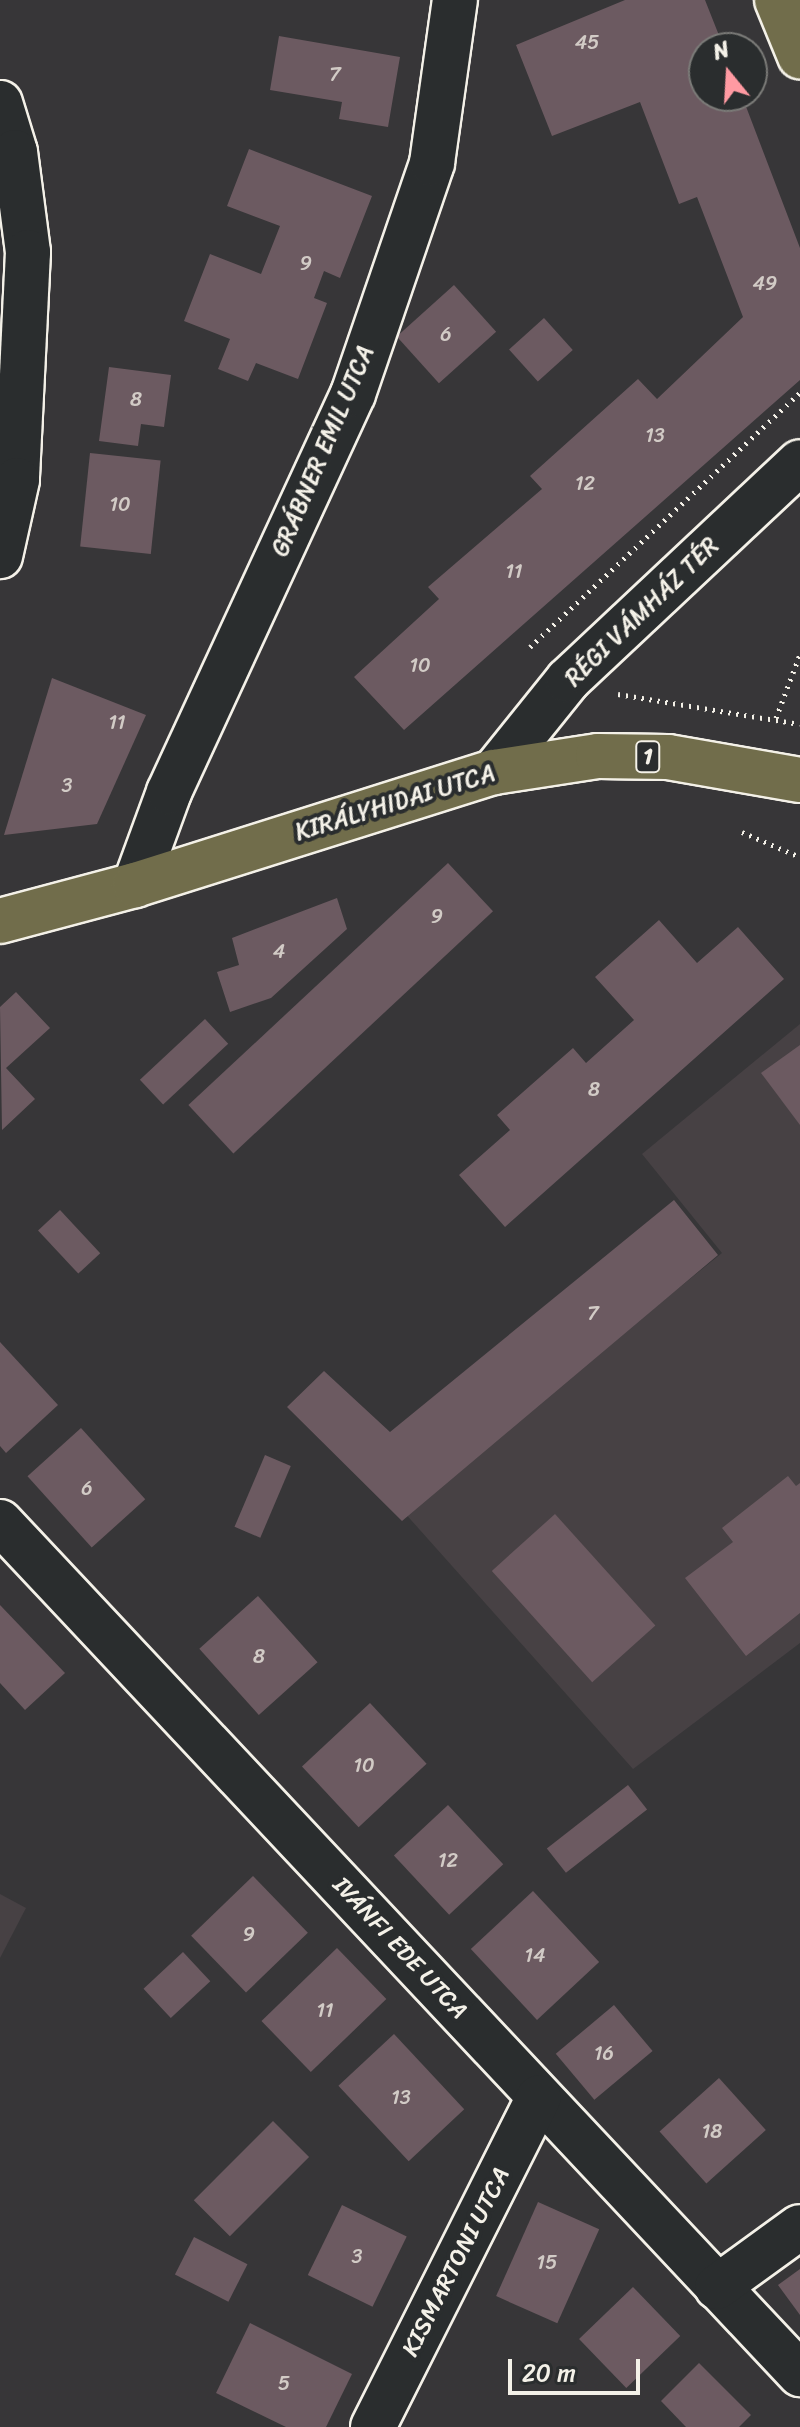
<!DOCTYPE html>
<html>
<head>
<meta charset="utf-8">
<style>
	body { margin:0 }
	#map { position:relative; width:800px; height:2427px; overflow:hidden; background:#373638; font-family:Sriracha,sans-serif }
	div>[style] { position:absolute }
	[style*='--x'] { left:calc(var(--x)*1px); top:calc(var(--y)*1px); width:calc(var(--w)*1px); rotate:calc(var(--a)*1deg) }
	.built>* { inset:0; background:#474144 }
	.building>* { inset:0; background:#6c5a61; transform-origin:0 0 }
	.path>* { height:5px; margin-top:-2.5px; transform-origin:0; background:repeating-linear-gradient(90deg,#f4f1e8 0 2px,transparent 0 8px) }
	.roads { filter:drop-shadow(2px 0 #f4f1e8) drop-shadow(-2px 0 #f4f1e8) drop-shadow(0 2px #f4f1e8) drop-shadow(0 -2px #f4f1e8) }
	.street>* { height:44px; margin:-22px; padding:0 22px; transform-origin:22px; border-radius:22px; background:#2a2d2e }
	.primary>* { height:44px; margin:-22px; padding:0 22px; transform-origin:22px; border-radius:22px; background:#716d4b }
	span { translate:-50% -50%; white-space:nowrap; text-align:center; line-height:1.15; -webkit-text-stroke:8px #2a2d2e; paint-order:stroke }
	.number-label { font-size:20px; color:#d2cbc6 }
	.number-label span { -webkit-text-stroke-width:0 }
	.shield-label span { padding:2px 6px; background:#2a2d2e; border:2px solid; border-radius:6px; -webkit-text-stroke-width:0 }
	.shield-label { font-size:22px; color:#f4f1e8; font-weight:700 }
	.street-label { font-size:24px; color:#f4f1e8 }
	.north { position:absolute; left:688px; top:32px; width:80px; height:80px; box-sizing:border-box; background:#2a2d2e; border:2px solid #7b7b78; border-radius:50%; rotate:342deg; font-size:22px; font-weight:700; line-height:32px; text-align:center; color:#f4f1e8 }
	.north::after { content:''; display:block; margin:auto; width:28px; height:36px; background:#ff9aa2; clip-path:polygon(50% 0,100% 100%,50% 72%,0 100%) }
	.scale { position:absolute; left:508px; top:2359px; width:132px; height:36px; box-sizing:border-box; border:4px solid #f4f1e8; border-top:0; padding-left:10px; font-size:24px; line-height:28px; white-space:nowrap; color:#f4f1e8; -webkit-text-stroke:6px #2a2d2e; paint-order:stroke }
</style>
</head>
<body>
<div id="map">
	<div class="built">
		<i style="clip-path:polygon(800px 1024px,800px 1643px,633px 1769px,403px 1511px,722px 1253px,642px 1154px)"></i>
		<i style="clip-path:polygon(0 1894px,26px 1908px,0 1958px)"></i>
	</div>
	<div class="building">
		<i style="clip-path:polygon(625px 0,705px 0,724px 48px,704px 48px,704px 96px,742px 96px,800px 248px,800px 380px,404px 730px,354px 677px,439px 599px,428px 587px,542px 489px,530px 476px,638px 379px,657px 399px,743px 317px,697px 197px,679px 204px,640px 102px,552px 136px,516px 45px)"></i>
		<i style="clip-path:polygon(279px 36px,400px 57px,388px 127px,339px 119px,342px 102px,270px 90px)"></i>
		<i style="clip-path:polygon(249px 149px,372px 196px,340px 278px,324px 271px,314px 298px,327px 303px,298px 379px,256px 363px,248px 381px,218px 369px,230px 339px,184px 321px,210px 254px,261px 274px,280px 226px,227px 206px)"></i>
		<i style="left:454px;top:285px;width:63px;height:77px;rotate:48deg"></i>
		<i style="left:544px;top:318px;width:43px;height:47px;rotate:48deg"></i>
		<i style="clip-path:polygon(109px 367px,171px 375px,164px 427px,141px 424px,138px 446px,99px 441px)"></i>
		<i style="left:90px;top:453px;width:71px;height:94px;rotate:6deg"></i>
		<i style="clip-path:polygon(52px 678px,146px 715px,97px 824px,4px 835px)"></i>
		<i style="left:448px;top:863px;width:66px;height:355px;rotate:47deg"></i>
		<i style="clip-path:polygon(337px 898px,347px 929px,271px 998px,230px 1012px,217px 972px,239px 965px,232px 938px)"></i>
		<i style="clip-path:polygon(659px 920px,697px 963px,738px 927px,784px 979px,505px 1227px,459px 1175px,510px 1130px,497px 1115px,573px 1048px,586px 1063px,634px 1020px,595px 977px)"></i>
		<i style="clip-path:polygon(16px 992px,50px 1028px,6px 1068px,35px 1099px,2px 1130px,0 1007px)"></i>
		<i style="left:205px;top:1019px;width:34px;height:89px;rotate:47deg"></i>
		<i style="clip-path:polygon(800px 1045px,800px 1125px,761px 1073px)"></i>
		<i style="clip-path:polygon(674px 1200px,718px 1255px,402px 1521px,287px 1407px,324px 1371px,390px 1432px)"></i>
		<i style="left:60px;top:1210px;width:59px;height:30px;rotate:47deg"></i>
		<i style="clip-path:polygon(0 1342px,58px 1405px,6px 1453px,0 1446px)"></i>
		<i style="left:81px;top:1428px;width:96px;height:72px;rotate:48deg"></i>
		<i style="left:265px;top:1455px;width:28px;height:78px;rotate:23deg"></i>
		<i style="clip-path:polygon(788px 1476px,796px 1486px,800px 1483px,800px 1613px,746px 1656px,685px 1578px,733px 1542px,722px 1528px)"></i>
		<i style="left:555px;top:1514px;width:150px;height:85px;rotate:48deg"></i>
		<i style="left:258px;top:1596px;width:89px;height:79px;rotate:48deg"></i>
		<i style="clip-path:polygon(0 1605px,65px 1673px,25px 1710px,0 1683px)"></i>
		<i style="left:370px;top:1703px;width:83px;height:93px;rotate:47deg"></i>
		<i style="left:628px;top:1785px;width:31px;height:103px;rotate:52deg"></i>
		<i style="left:448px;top:1805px;width:81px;height:74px;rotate:47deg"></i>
		<i style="left:253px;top:1876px;width:79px;height:86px;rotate:46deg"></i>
		<i style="left:533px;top:1891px;width:97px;height:85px;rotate:47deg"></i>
		<i style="left:337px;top:1948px;width:71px;height:105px;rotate:46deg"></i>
		<i style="left:183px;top:1952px;width:40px;height:54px;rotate:47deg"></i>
		<i style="left:614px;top:2005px;width:60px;height:76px;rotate:50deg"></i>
		<i style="left:394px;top:2034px;width:103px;height:76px;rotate:47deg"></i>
		<i style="left:719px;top:2078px;width:70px;height:80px;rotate:48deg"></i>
		<i style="left:273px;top:2121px;width:51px;height:112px;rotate:45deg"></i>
		<i style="left:538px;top:2202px;width:67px;height:103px;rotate:24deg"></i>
		<i style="left:342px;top:2205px;width:72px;height:78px;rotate:26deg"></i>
		<i style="left:194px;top:2237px;width:60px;height:42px;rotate:27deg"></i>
		<i style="clip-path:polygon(800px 2269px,800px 2315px,778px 2285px)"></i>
		<i style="left:633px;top:2287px;width:68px;height:75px;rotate:46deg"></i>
		<i style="clip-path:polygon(250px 2323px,352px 2374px,326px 2427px,286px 2427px,216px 2393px)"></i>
		<i style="clip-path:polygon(699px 2363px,751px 2415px,739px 2427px,686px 2427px,661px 2401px)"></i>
	</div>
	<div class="path">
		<i style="--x:530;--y:647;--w:371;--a:-43.3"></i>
		<i style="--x:618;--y:694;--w:184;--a:9.4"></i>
		<i style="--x:776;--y:718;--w:68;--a:-69.4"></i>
		<i style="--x:742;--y:832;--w:63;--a:23.3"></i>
	</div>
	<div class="roads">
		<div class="street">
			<i style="--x:0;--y:103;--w:51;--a:73"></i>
			<i style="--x:15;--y:152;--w:101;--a:82.6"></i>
			<i style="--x:28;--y:252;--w:228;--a:92.8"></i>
			<i style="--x:17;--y:480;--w:78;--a:102.6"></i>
			<i style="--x:494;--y:772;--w:118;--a:-51.2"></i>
			<i style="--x:568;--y:680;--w:318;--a:-43.2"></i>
			<i style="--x:135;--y:885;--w:99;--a:-69.9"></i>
			<i style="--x:169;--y:792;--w:438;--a:-65.2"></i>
			<i style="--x:353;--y:394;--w:244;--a:-71.1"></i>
			<i style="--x:432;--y:163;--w:165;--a:-82"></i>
			<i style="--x:0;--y:1522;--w:1169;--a:46.8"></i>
			<i style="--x:717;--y:2287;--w:102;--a:-35.9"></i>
			<i style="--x:373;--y:2427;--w:369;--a:-63.3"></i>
		</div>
		<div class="primary">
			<i style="--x:777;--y:0;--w:61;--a:67.7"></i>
			<i style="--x:0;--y:921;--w:140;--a:-14.9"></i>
			<i style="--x:135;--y:885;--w:376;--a:-17.5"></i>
			<i style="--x:494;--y:772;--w:105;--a:-8.7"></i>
			<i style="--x:598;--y:756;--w:70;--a:0.8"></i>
			<i style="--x:668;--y:757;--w:134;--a:9.9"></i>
		</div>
	</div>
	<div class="number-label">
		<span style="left:587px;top:42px">45</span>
		<span style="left:335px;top:74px">7</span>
		<span style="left:306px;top:263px">9</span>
		<span style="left:765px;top:283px">49</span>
		<span style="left:446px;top:334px">6</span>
		<span style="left:136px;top:399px">8</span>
		<span style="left:655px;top:435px">13</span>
		<span style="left:585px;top:483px">12</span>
		<span style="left:120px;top:504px">10</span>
		<span style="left:514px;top:571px">11</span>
		<span style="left:420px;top:665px">10</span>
		<span style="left:117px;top:722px">11</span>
		<span style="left:67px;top:785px">3</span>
		<span style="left:437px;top:916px">9</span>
		<span style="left:279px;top:951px">4</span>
		<span style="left:594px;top:1089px">8</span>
		<span style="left:593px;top:1313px">7</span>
		<span style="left:87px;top:1488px">6</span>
		<span style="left:259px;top:1656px">8</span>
		<span style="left:364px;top:1765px">10</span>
		<span style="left:448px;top:1860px">12</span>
		<span style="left:249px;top:1934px">9</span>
		<span style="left:535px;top:1955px">14</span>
		<span style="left:325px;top:2010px">11</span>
		<span style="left:604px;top:2053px">16</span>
		<span style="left:401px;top:2097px">13</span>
		<span style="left:712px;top:2131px">18</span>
		<span style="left:357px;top:2256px">3</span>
		<span style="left:547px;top:2262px">15</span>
		<span style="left:284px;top:2383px">5</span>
	</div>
	<div class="shield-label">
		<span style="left:648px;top:757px">1</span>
	</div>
	<div class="street-label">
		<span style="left:323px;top:451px;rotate:-67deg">GRÁBNER EMIL UTCA</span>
		<span style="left:642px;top:612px;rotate:-44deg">RÉGI VÁMHÁZ TÉR</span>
		<span style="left:395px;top:803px;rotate:-17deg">KIRÁLYHIDAI UTCA</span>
		<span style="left:400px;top:1948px;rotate:47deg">IVÁNFI EDE UTCA</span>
		<span style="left:456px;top:2262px;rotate:-63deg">KISMARTONI UTCA</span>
	</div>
	<div class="north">N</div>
	<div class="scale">20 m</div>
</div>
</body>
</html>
